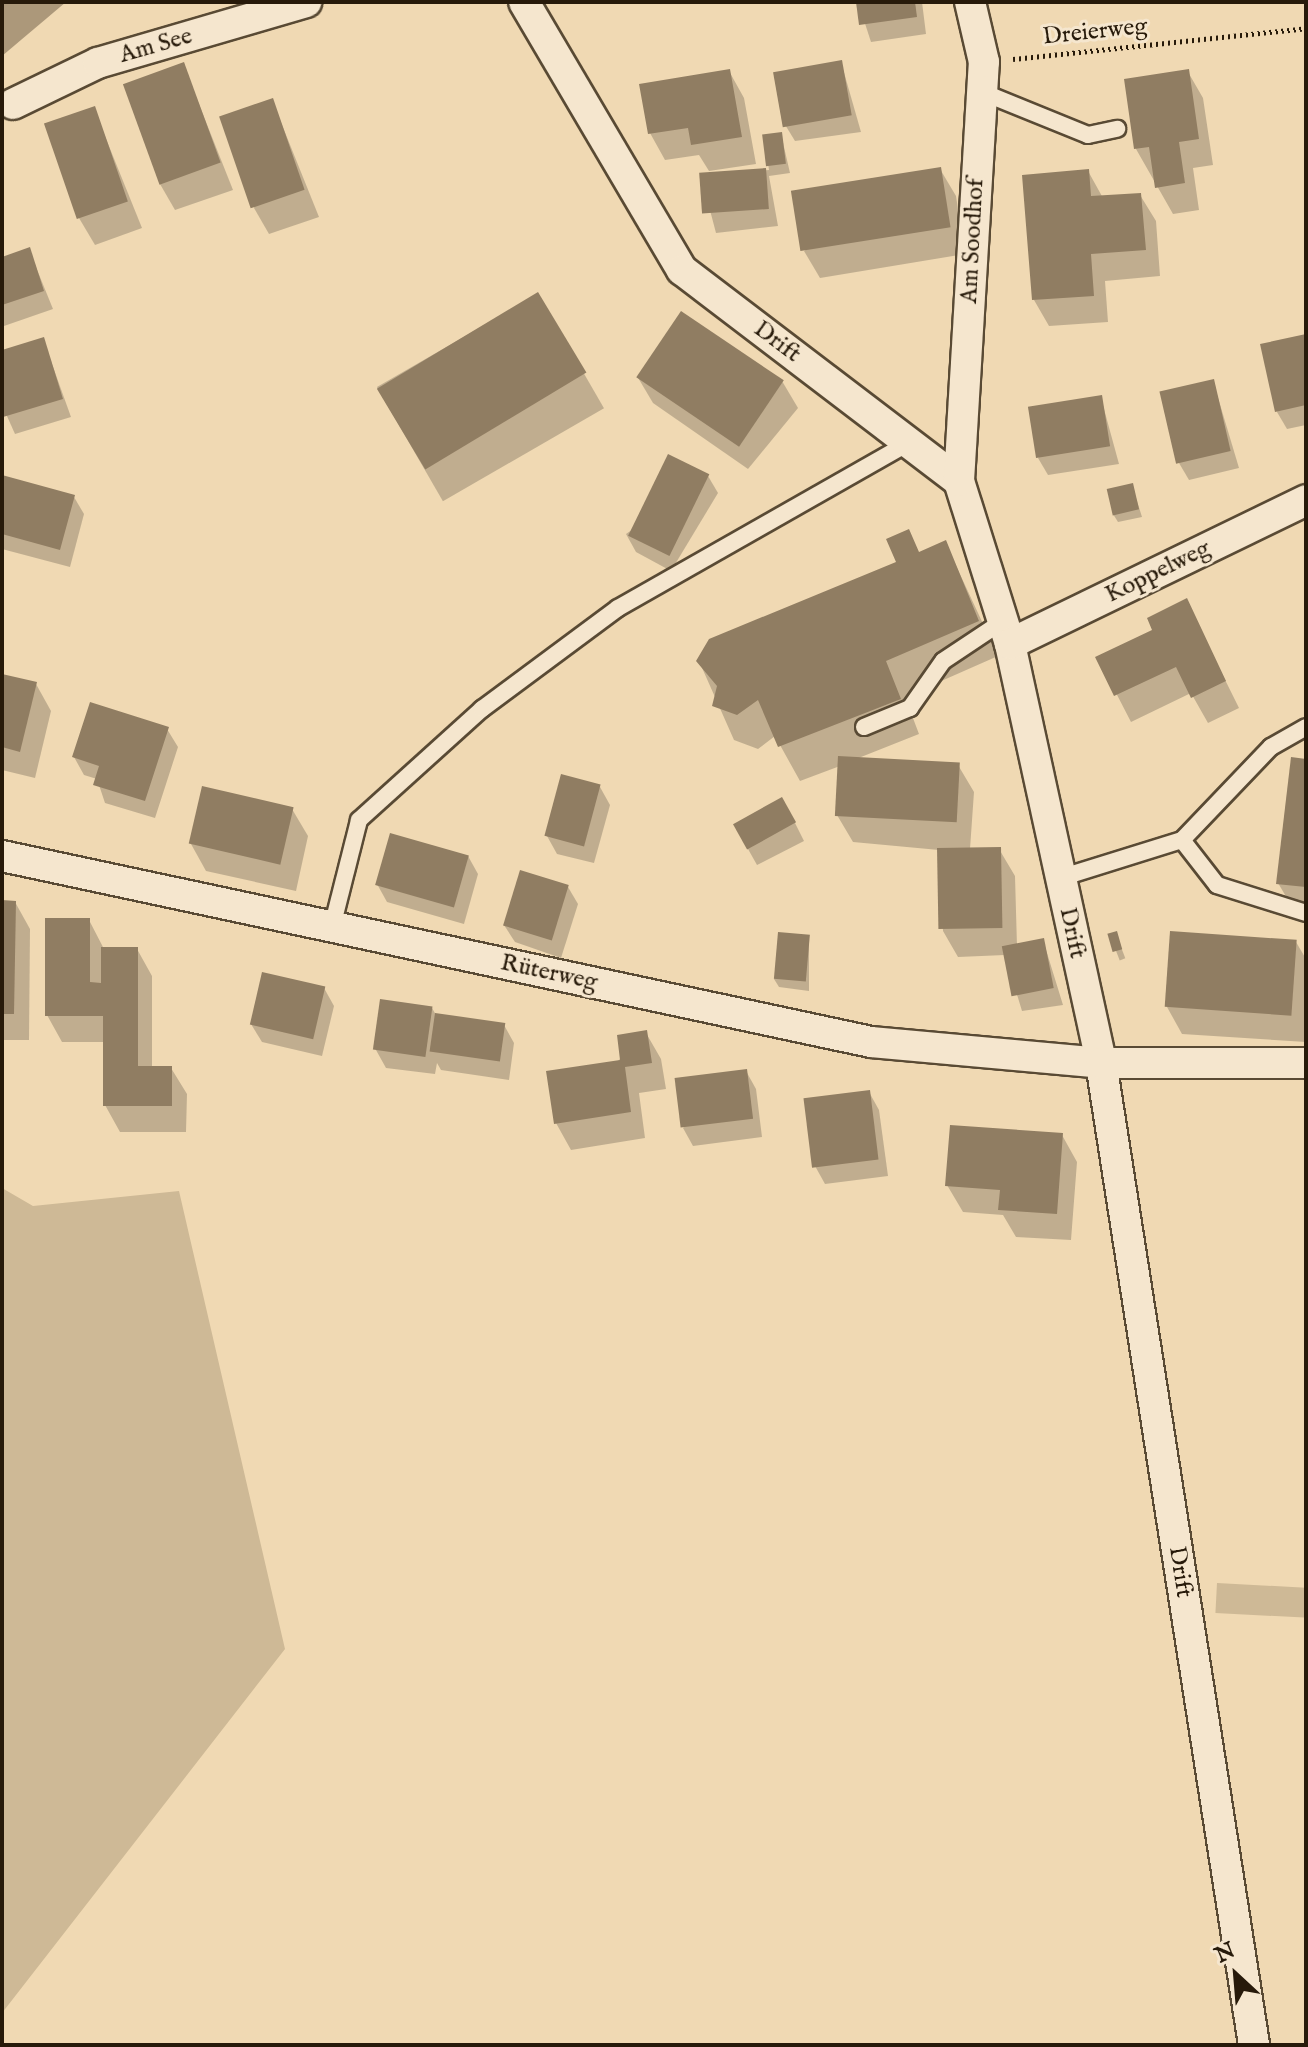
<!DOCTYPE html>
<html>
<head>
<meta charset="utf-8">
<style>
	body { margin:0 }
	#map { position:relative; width:1308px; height:2047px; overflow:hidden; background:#f0d9b3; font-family:"IM FELL English",serif }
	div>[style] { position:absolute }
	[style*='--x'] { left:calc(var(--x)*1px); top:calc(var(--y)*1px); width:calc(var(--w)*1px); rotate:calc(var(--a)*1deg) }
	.green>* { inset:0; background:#ceb996; transform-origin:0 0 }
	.water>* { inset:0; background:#ac987a }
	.shadow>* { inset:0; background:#0003; transform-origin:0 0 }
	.building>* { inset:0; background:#907d62; transform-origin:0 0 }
	.path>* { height:5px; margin-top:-2.5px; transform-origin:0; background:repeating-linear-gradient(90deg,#271a0a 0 2px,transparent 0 6px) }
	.roads { filter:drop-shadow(2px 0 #594a34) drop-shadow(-2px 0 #594a34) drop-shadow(0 2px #594a34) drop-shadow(0 -2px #594a34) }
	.lane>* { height:16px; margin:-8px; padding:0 8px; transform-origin:8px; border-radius:8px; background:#f5e6ce }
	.street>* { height:30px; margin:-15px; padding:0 15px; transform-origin:15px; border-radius:15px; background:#f5e6ce }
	span { translate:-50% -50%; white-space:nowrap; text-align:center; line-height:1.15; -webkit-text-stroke:6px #f5e6ce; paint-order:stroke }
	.street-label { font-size:24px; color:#271a0a }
	.frame { position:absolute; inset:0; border:4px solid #271a0a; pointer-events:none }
	.north { position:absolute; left:1196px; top:1935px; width:80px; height:80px; -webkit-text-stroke:6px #f5e6ce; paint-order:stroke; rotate:334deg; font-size:22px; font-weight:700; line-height:32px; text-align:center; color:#271a0a }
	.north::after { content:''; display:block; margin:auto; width:28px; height:36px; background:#271a0a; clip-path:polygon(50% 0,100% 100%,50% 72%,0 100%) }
</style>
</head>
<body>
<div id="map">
	<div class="green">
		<i style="clip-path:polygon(2px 1188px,33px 1206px,179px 1191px,285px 1649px,2px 2013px)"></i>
		<i style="left:1217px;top:1583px;width:89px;height:30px;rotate:3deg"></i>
	</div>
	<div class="water">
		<i style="clip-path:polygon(2px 2px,66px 2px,2px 56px)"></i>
	</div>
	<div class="shadow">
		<i style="clip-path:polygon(858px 2px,922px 2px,926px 34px,871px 42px)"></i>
		<i style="clip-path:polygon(841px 62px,861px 132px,795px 141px,784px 123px)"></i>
		<i style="clip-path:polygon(183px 64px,233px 190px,175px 210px,160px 184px)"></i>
		<i style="clip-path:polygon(729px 71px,744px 98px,756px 164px,709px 171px,699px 155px,665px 160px,650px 133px)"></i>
		<i style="clip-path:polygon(1188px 72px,1203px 98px,1213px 165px,1193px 168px,1199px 210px,1173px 214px,1136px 149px,1126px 81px)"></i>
		<i style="clip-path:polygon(272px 100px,319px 217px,269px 234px,254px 208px)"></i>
		<i style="clip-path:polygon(94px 109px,142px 228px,95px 245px,79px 218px)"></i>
		<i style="clip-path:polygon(781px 134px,790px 173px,769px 176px,778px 226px,716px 233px,701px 176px,769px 170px,764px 136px)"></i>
		<i style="clip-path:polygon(940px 169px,956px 196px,965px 254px,820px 278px,804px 251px)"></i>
		<i style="clip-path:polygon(1088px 171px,1103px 198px,1140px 195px,1156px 221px,1160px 276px,1105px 281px,1108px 322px,1049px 326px,1034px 300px)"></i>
		<i style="clip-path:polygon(29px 250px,53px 309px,4px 326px,2px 259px)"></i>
		<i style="left:538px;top:294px;width:132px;height:186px;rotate:60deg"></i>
		<i style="clip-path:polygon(1306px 336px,1306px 425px,1287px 429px,1277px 412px)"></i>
		<i style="clip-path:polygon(43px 339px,71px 417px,15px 434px,2px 405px,2px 352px)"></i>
		<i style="clip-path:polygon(637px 376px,782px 381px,798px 408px,748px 469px,653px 403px)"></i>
		<i style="clip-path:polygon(1213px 381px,1239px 468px,1189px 480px,1179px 463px)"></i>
		<i style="clip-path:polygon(1101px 398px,1119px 464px,1048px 475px,1038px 458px)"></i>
		<i style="clip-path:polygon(708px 476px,718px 493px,671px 571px,636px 552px,626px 534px)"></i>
		<i style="clip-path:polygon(2px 477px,74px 497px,84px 514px,70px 567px,2px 549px)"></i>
		<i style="clip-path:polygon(1132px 485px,1142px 517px,1118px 522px,1113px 514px)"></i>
		<i style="clip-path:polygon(945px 542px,998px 656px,905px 697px,919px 734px,856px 759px,958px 765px,974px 792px,970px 849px,999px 849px,1015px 876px,1017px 946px,1043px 940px,1063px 1005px,1022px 1011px,1005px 955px,958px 957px,943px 931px,939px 850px,853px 842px,837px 815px,840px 766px,800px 781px,775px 736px,758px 749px,734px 740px,699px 661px)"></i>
		<i style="clip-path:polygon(1186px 601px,1239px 708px,1208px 723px,1191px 693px,1131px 722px,1098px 658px,1155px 631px)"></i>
		<i style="clip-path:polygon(2px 676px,36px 684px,51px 711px,35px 778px,2px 770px)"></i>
		<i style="clip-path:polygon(167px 729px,178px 747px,155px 818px,105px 803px,97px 779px,84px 775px,74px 757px)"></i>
		<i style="clip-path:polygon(1306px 761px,1306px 911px,1294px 910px,1278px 883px)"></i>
		<i style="clip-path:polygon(600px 787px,610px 805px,594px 863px,557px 854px,547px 836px)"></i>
		<i style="clip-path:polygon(292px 809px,308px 836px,296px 891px,206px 871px,191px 844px)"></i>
		<i style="clip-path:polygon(792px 817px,804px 841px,757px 865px,734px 824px)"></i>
		<i style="clip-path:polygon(468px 856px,478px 874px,464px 924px,387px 902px,377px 884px)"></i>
		<i style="clip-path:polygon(568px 887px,578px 904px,561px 958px,515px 942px,504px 925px)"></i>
		<i style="clip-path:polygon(2px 902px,15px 902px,30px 929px,29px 1040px,2px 1040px)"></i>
		<i style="clip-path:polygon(89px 920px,104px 949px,137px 949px,152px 976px,152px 1068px,171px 1068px,187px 1094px,186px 1132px,120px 1132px,105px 1105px,105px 1042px,62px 1042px,47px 1015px)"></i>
		<i style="left:1116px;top:934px;width:26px;height:6px;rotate:69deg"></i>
		<i style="clip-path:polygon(809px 937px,809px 991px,779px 987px,774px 979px)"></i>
		<i style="clip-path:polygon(1296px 942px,1306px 959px,1306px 1042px,1182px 1034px,1167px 1007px)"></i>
		<i style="clip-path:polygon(324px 988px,334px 1006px,322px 1056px,262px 1042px,251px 1024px)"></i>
		<i style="clip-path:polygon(432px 1008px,436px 1015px,504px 1025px,514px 1043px,509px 1080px,441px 1070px,437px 1063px,435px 1074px,386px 1068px,376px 1050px)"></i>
		<i style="clip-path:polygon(646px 1033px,661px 1059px,666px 1089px,639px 1093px,645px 1138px,571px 1150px,556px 1123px)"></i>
		<i style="clip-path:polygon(746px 1071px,756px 1089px,762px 1137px,693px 1146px,683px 1128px)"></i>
		<i style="clip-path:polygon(869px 1092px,879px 1110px,888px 1176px,825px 1184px,815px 1166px)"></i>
		<i style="clip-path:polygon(1062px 1135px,1077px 1162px,1071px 1240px,1016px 1237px,1003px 1215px,963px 1212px,947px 1185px)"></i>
	</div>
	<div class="building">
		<i style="clip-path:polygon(856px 2px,915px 2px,917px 17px,859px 25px)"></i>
		<i style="left:842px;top:60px;width:56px;height:70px;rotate:80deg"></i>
		<i style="left:184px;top:62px;width:107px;height:65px;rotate:70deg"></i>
		<i style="clip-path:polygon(730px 69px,742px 137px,691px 145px,688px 128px,648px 134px,639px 84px)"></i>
		<i style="clip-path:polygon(1189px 69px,1199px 139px,1179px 142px,1185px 183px,1155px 188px,1149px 147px,1134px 149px,1124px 79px)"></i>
		<i style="left:273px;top:98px;width:97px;height:57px;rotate:71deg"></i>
		<i style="left:95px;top:106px;width:101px;height:54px;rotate:71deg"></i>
		<i style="left:782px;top:132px;width:32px;height:20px;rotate:83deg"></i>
		<i style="left:941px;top:167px;width:61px;height:152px;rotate:81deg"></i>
		<i style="left:766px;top:168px;width:41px;height:67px;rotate:86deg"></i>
		<i style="clip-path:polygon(1089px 169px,1091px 196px,1141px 193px,1146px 250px,1091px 254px,1094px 296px,1032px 300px,1022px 175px)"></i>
		<i style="clip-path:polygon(30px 247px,44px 291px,2px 305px,2px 257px)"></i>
		<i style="left:538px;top:292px;width:94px;height:188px;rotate:59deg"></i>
		<i style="left:681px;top:311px;width:124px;height:80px;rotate:34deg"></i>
		<i style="clip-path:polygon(1306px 334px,1306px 405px,1275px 412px,1260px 344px)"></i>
		<i style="clip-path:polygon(44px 337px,63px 399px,3px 417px,2px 350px)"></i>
		<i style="left:1214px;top:379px;width:74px;height:56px;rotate:77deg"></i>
		<i style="left:1102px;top:395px;width:52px;height:75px;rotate:81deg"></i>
		<i style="left:668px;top:454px;width:46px;height:91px;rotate:26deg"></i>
		<i style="clip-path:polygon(2px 475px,75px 495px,60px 550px,2px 534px)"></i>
		<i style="left:1133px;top:483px;width:27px;height:27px;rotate:77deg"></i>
		<i style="clip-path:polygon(909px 529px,919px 552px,946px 540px,979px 621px,886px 661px,901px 699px,778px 747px,758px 700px,737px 715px,712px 706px,717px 686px,696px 661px,709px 639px,896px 562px,886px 539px)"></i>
		<i style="clip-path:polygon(1187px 598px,1226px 681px,1191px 698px,1176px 667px,1114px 696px,1095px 657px,1152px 630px,1147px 618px)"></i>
		<i style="clip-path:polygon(2px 674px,37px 682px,20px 752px,2px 747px)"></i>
		<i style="clip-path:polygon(90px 702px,169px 727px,145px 801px,93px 785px,99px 766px,72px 757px)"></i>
		<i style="left:838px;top:756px;width:122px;height:60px;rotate:3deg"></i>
		<i style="clip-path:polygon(1291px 757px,1306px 759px,1306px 887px,1276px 884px)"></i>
		<i style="left:561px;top:774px;width:41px;height:64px;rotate:15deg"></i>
		<i style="left:202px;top:786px;width:94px;height:59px;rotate:13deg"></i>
		<i style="left:782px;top:797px;width:29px;height:56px;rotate:61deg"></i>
		<i style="left:390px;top:833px;width:82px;height:54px;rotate:16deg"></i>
		<i style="left:1001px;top:847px;width:81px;height:64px;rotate:89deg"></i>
		<i style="left:520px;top:870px;width:51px;height:58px;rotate:17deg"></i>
		<i style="clip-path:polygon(2px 900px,16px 901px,14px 1014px,2px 1014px)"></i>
		<i style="clip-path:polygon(45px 918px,90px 918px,90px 982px,101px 983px,101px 947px,138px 947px,138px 1066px,172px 1066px,172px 1106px,103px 1106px,103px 1016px,45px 1016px)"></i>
		<i style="left:1117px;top:931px;width:19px;height:10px;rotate:74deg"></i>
		<i style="left:1170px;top:931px;width:127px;height:76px;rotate:4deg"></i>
		<i style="left:778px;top:932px;width:32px;height:47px;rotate:5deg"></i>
		<i style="left:1044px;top:938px;width:51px;height:43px;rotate:79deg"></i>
		<i style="left:262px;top:972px;width:65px;height:54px;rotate:13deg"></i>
		<i style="left:380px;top:999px;width:53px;height:51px;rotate:8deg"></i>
		<i style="left:435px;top:1013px;width:71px;height:39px;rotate:8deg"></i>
		<i style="clip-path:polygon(647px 1030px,652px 1063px,625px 1067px,631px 1112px,554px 1124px,546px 1071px,620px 1060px,617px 1035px)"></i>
		<i style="left:747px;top:1069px;width:50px;height:73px;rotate:83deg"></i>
		<i style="left:870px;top:1090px;width:70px;height:67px;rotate:83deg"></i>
		<i style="clip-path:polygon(950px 1125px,1063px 1133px,1057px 1214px,998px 1210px,1000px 1190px,945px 1186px)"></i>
	</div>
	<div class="path">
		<i style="--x:1013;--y:59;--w:295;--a:-6"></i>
	</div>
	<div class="roads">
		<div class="lane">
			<i style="--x:982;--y:92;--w:114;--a:22.1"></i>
			<i style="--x:1088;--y:135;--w:30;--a:-12"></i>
			<i style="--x:864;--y:727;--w:50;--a:-22.4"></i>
			<i style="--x:910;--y:708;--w:57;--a:-54.9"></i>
			<i style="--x:943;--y:661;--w:72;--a:-33.7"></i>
			<i style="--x:1182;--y:840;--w:57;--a:52.1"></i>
			<i style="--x:1217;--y:885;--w:93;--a:17.5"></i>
			<i style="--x:1060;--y:878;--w:128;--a:-17.3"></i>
			<i style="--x:1182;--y:840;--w:129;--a:-46.3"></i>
			<i style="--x:1271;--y:747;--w:40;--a:-29.7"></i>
			<i style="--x:332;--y:927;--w:110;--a:-75.8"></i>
			<i style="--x:359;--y:820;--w:166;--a:-42.1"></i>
			<i style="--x:482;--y:709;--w:169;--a:-36.6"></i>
			<i style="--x:618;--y:608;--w:335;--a:-29.6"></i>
		</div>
		<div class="street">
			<i style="--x:524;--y:2;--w:311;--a:59.5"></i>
			<i style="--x:682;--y:270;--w:348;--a:37.3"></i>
			<i style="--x:959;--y:481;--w:171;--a:72.6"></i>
			<i style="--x:1010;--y:644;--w:429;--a:77.7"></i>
			<i style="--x:1101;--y:1063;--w:994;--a:81.14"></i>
			<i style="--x:13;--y:104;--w:94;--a:-25.8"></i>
			<i style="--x:98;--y:63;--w:217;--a:-16.3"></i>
			<i style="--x:959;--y:481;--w:420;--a:-86.6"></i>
			<i style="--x:984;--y:62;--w:62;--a:-103.1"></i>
			<i style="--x:1010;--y:644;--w:329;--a:-25.9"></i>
			<i style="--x:2;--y:856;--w:889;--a:12.08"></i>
			<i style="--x:871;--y:1042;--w:231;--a:5.2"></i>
			<i style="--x:1101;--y:1063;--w:205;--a:0"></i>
		</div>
	</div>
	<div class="street-label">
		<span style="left:1095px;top:32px;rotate:-6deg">Dreierweg</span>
		<span style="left:156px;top:46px;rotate:-16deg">Am See</span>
		<span style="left:973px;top:241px;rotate:-87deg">Am Soodhof</span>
		<span style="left:777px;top:342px;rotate:37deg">Drift</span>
		<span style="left:1158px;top:572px;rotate:-26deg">Koppelweg</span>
		<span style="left:1072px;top:933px;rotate:78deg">Drift</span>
		<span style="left:549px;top:973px;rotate:12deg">Rüterweg</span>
		<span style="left:1180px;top:1572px;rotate:81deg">Drift</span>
	</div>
	<div class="frame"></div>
	<div class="north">N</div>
</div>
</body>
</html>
